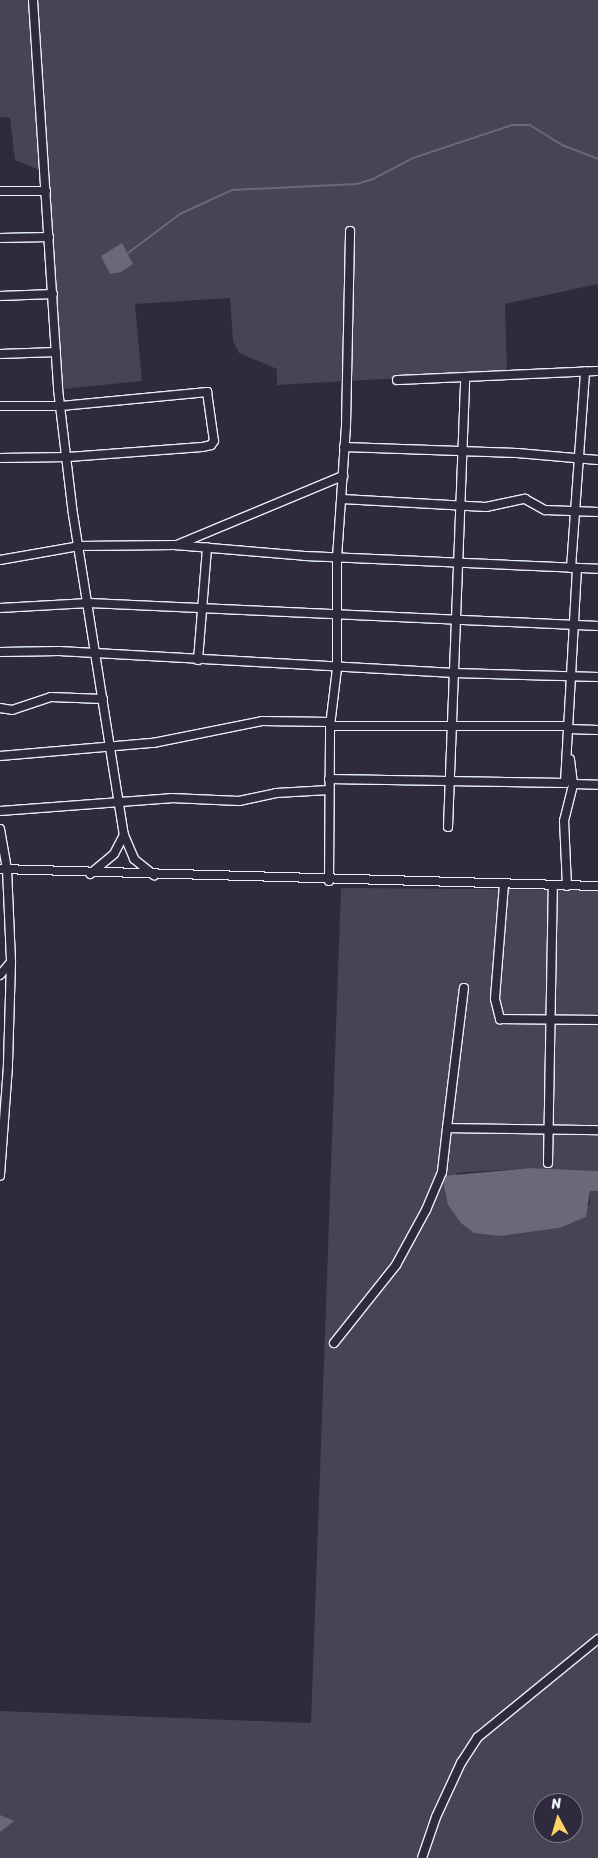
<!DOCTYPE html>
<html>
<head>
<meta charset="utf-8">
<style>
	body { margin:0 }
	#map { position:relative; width:598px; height:1858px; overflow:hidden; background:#2f2a3d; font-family:Sriracha,sans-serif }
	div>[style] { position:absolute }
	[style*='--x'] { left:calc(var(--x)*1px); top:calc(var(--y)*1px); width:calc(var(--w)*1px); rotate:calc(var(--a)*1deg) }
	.green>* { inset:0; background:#464455 }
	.water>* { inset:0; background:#696978 }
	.stream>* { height:2px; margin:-1px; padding:0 1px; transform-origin:1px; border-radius:1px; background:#696978 }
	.roads { filter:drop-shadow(1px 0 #e8f1f8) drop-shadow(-1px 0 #e8f1f8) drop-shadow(0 1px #e8f1f8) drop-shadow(0 -1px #e8f1f8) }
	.minor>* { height:8px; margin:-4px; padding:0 4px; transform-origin:4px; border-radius:4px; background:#2f2a3d }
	span { translate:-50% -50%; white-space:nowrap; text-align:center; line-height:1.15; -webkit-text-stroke:4px #2f2a3d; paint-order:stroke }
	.north { position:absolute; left:533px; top:1793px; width:50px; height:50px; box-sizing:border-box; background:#2f2a3d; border:1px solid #797a88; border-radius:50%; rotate:354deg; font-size:14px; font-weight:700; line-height:20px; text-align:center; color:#e8f1f8 }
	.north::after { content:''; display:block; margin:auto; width:18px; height:22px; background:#ffd166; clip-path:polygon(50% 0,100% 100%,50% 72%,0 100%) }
</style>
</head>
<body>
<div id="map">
	<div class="green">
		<i style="clip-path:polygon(0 0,598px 0,598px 284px,505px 304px,507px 372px,277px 385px,277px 369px,239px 353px,233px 341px,230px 298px,135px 304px,142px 381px,63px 389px,44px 172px,15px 160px,10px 118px,0 117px)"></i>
		<i style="clip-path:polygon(evenodd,341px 888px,598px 890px,598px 1171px,531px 1168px,456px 1173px,501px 1236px,559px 1228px,590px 1204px,590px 1190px,598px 1191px,598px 1858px,0 1858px,0 1711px,311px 1723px,341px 888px,543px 1803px,573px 1803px,573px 1833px,543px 1833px,543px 1803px)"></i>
	</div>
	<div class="water">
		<i style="clip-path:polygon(122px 243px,133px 264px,121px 272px,110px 274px,101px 256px)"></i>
		<i style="clip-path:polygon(531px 1168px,598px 1171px,598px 1191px,590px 1191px,586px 1217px,559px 1228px,501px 1236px,474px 1233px,461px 1223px,448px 1205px,442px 1176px)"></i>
		<i style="clip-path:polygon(0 1815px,14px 1821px,0 1832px)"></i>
	</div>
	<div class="stream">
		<i style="--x:128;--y:253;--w:65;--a:-36.9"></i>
		<i style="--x:180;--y:214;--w:57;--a:-24.8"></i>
		<i style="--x:232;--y:190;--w:125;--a:-2.7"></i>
		<i style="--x:357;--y:184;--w:17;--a:-17"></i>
		<i style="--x:373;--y:179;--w:45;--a:-27.7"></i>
		<i style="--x:413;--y:158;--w:104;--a:-18.4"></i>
		<i style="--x:512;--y:125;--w:18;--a:0"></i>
		<i style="--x:530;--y:125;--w:38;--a:32"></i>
		<i style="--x:562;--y:145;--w:39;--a:21"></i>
	</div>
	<div class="roads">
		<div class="minor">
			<i style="--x:33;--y:0;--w:390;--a:86.3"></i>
			<i style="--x:58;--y:389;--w:126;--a:83.2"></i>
			<i style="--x:73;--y:514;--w:325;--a:81"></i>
			<i style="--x:124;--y:835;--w:21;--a:118"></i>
			<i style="--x:114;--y:854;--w:31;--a:140"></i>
			<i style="--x:0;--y:191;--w:46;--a:0"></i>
			<i style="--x:0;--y:238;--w:49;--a:-1.2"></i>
			<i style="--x:0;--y:296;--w:53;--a:-2.2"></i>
			<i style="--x:0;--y:354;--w:56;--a:-2"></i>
			<i style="--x:397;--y:380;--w:201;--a:-2.6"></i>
			<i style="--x:0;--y:406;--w:61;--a:0"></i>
			<i style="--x:61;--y:406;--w:147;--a:-5.5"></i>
			<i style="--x:207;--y:392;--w:49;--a:81.9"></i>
			<i style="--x:214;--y:441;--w:5;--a:127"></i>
			<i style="--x:211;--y:445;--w:9;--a:167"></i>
			<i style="--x:202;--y:447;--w:134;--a:175.7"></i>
			<i style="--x:68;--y:457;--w:68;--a:179.2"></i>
			<i style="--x:344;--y:447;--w:173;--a:2"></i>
			<i style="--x:517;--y:453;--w:81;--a:4.9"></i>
			<i style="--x:342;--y:499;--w:144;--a:3.2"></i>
			<i style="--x:486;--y:507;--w:40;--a:-12"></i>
			<i style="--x:525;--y:499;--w:23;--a:29"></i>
			<i style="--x:545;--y:510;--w:53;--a:2.2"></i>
			<i style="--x:177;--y:545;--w:180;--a:-22.6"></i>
			<i style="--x:0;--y:560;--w:80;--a:-10"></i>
			<i style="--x:79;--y:546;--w:96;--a:-0.6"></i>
			<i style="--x:175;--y:545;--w:130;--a:4.8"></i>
			<i style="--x:305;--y:556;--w:293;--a:2.5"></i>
			<i style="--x:571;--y:568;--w:197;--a:-85.9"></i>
			<i style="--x:0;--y:608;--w:89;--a:-3.2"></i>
			<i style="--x:89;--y:603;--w:510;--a:2.59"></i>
			<i style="--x:0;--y:652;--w:59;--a:-1"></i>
			<i style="--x:59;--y:651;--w:396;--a:3.2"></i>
			<i style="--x:454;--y:673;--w:144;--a:1.6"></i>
			<i style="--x:198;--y:660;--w:113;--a:-85.4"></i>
			<i style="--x:0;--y:708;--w:12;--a:9"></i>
			<i style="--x:12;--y:710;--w:41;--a:-18.4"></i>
			<i style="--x:51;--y:697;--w:52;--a:2.2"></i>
			<i style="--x:330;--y:726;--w:233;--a:0"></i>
			<i style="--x:568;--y:729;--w:30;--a:2"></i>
			<i style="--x:0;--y:756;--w:154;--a:-4.9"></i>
			<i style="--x:153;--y:743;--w:111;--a:-11.4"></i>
			<i style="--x:262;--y:721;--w:68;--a:0.8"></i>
			<i style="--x:329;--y:779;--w:236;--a:1"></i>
			<i style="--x:565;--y:783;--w:215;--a:-86.8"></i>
			<i style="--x:573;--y:784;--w:25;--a:2"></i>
			<i style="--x:0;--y:811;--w:171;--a:-4.3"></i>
			<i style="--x:171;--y:798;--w:68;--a:2.5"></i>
			<i style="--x:239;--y:801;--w:38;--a:-12"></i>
			<i style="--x:276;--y:793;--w:53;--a:-3.2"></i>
			<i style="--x:448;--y:827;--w:450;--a:-87.8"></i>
			<i style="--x:0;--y:829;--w:41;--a:80.1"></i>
			<i style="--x:7;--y:869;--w:93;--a:87.5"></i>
			<i style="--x:11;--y:962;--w:104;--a:91.7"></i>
			<i style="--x:8;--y:1066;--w:110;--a:94.2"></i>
			<i style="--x:124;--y:835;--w:26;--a:67"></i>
			<i style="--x:134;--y:859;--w:26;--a:39"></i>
			<i style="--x:0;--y:869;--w:598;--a:1.63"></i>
			<i style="--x:329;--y:881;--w:155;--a:-89.6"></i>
			<i style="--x:330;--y:726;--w:58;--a:-83.1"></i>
			<i style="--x:337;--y:668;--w:110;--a:-90"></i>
			<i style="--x:337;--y:558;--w:132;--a:-86.1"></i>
			<i style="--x:346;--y:426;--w:195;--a:-88.8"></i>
			<i style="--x:504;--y:884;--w:115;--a:94.5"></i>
			<i style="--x:495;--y:999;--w:21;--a:76"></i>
			<i style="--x:500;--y:1019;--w:98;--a:0.6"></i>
			<i style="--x:567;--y:886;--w:65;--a:-92.6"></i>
			<i style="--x:564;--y:821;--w:38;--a:-76"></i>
			<i style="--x:573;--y:784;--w:25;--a:-97"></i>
			<i style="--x:0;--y:975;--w:17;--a:-50"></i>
			<i style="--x:447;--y:1128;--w:141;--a:-83.1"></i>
			<i style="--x:548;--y:1163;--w:277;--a:-89"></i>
			<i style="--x:334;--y:1343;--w:100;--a:-51.5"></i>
			<i style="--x:396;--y:1265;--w:63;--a:-61.4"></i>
			<i style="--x:426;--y:1210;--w:41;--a:-67.2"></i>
			<i style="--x:442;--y:1172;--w:44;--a:-83.5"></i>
			<i style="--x:447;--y:1128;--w:151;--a:0.8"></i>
			<i style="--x:422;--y:1858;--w:43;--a:-71.1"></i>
			<i style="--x:436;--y:1817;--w:60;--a:-65.2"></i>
			<i style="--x:461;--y:1763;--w:31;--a:-57"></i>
			<i style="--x:478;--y:1737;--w:155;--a:-39.2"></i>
		</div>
	</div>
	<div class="north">N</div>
</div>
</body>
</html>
